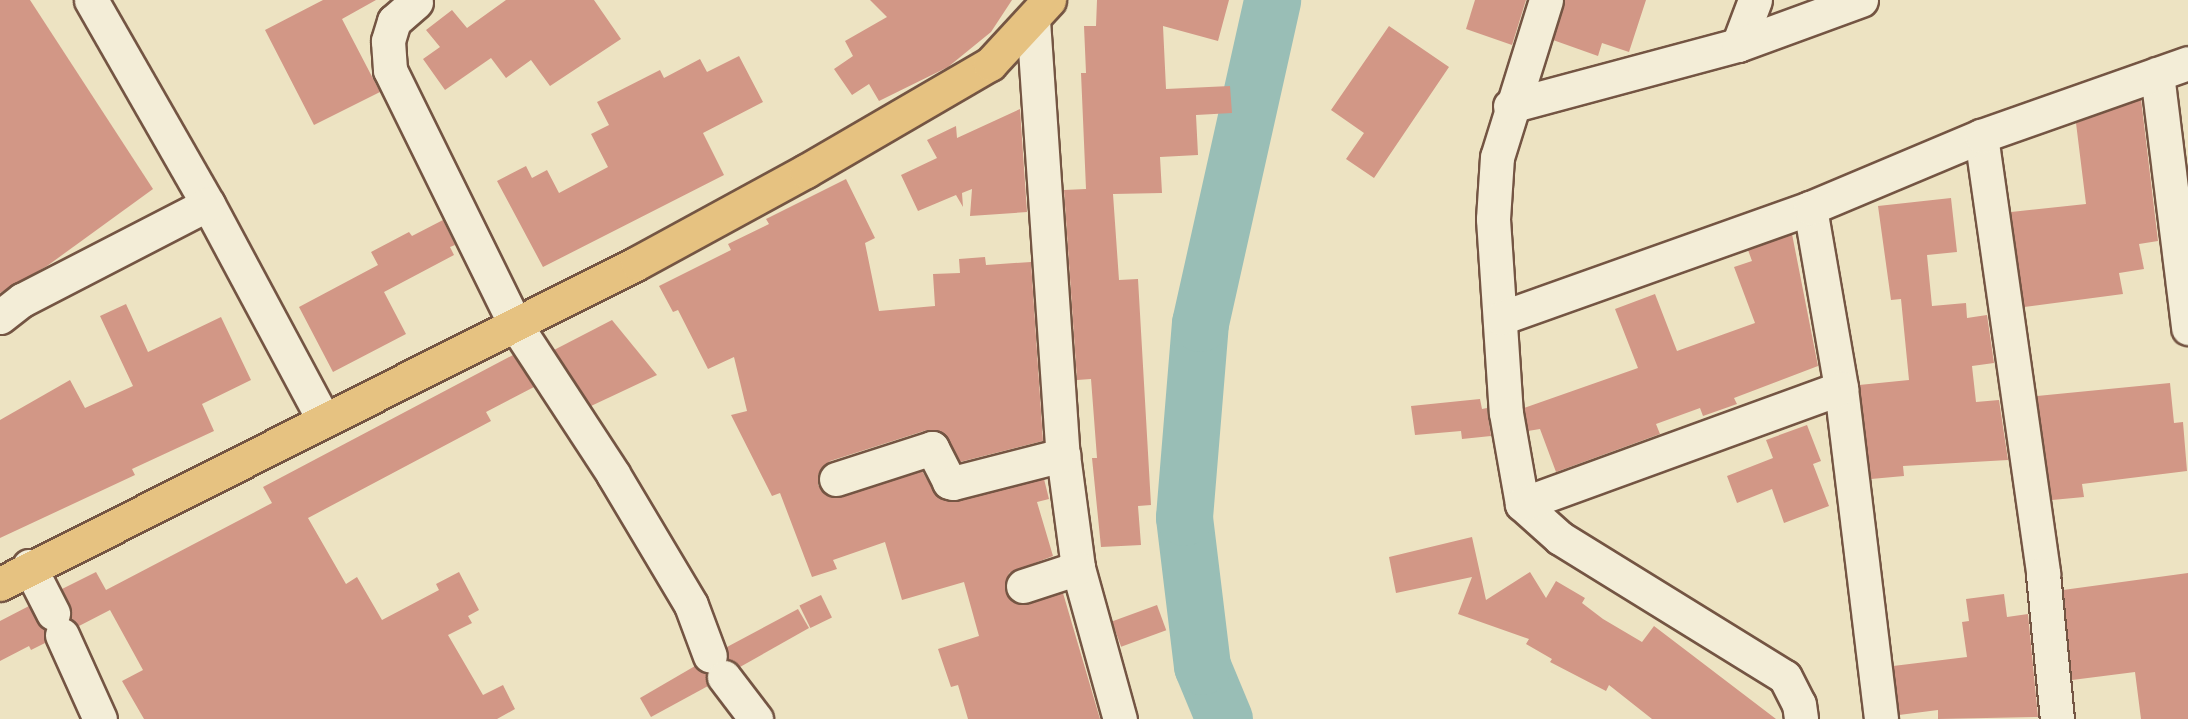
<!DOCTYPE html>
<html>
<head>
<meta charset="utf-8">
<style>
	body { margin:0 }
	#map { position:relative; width:2188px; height:719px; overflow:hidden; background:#ede3c2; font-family:"Old Standard TT",serif }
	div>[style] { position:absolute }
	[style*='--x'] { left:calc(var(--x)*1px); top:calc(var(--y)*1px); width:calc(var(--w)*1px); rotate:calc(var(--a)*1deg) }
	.river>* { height:57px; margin:-28.5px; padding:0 28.5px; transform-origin:28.5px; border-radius:28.5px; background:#99beb6 }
	.building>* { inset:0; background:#d29786; transform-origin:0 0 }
	.roads { filter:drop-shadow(2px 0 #745543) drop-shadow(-2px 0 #745543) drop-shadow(0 2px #745543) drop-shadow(0 -2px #745543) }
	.minor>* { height:33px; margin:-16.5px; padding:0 16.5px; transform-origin:16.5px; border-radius:16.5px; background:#f3edd7 }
	.major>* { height:33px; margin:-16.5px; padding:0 16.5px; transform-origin:16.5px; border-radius:16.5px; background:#e6c281 }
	span { translate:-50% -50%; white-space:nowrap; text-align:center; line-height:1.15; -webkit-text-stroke:4.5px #f3edd7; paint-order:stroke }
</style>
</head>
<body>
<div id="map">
	<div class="river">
		<i style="--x:1224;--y:719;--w:57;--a:-112.5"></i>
		<i style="--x:1202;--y:666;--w:150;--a:-96.9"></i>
		<i style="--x:1184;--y:517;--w:195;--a:-85.3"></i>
		<i style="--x:1200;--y:323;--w:331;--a:-77.4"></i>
	</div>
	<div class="building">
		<i style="clip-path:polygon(0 0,30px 0,153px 189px,47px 266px,0 293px)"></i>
		<i style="clip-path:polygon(323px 0,376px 0,342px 19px,380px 92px,314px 125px,265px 30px)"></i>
		<i style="clip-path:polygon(506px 0,594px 0,621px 39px,550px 86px,531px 60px,506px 78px,491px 58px,445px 90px,423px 59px,440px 47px,426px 30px,452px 10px,467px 28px)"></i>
		<i style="clip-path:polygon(870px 0,1012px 0,991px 32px,948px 67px,879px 101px,869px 84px,852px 95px,834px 69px,853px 56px,845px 41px,887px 17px)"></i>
		<i style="clip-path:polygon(1097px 0,1229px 0,1218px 41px,1163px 26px,1166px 89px,1230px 86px,1232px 113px,1196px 115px,1198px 155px,1160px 157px,1162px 193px,1113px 194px,1119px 280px,1138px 279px,1151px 505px,1138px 506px,1141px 545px,1101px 547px,1092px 458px,1097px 458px,1091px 379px,1077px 380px,1064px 190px,1086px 189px,1081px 73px,1086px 73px,1084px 26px,1096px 26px)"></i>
		<i style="clip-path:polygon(1475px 0,1526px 0,1512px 45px,1466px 29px)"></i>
		<i style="clip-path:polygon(1564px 0,1646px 0,1629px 52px,1602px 43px,1598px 56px,1553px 40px)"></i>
		<i style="clip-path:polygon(1389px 26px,1449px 67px,1374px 178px,1346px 159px,1364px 133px,1331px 110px)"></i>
		<i style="clip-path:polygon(739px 56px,763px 102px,703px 133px,724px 175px,543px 267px,497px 181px,526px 166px,532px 178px,547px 170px,559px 193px,608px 167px,591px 134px,609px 125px,597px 102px,660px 70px,664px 78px,700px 59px,707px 72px)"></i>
		<i style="clip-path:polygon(2141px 99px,2158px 241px,2139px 244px,2144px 269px,2119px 273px,2123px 294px,2024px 307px,2011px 212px,2086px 204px,2076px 123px)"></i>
		<i style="clip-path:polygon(1020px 109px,1027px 212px,970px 216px,972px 189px,962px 193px,963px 207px,956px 195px,918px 211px,901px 175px,937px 158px,927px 140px,956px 126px,957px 138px)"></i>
		<i style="clip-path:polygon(846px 179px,875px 238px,865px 243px,879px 311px,935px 306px,933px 274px,960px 273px,959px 259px,985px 257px,986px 265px,1031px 262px,1043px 441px,960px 462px,944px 433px,927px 430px,830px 461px,818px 475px,818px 485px,824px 493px,841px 497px,922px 471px,937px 496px,957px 501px,1044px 479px,1049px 499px,1037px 502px,1053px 556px,1009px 573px,1005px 591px,1020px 604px,1063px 593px,1100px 719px,968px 719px,958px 685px,951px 687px,938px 649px,979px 636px,964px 582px,902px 600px,885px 542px,833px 560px,837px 569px,812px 577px,780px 493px,772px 496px,731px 415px,747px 411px,734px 357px,708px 369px,678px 310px,673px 312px,659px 286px,731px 250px,728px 244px,769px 224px,766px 219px)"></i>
		<i style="clip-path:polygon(1951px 198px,1957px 252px,1927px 255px,1932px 306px,1966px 303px,1967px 318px,1987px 315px,1994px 363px,1972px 366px,1976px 402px,1999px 400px,2008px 460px,1903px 466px,1904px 476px,1871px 479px,1859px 385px,1909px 380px,1901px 299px,1891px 300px,1878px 206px)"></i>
		<i style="clip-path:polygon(443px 220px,455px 245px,450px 247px,454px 255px,384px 292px,406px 334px,333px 372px,299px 307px,378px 265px,371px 252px,409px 232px,412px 236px)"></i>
		<i style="clip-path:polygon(1792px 234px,1818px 366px,1734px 398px,1737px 404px,1703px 416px,1700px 408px,1656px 424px,1660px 434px,1556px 472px,1540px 429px,1528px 431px,1524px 408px,1638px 368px,1615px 309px,1655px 294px,1677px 351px,1755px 323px,1734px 267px,1752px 261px,1748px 250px)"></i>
		<i style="clip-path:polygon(126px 304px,148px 352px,221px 317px,251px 380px,202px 404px,214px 431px,132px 469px,135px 475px,0 538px,0 420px,70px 380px,85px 408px,133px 386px,100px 316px)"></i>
		<i style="clip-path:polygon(612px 320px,657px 375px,591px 406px,554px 350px)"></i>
		<i style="clip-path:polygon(513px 355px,534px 387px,486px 412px,491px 421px,308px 518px,346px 584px,357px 577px,382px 620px,439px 590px,436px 584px,459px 572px,479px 610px,468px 616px,472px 623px,448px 635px,483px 695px,503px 685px,515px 709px,497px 719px,144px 719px,122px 681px,143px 670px,110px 610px,79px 626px,70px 619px,70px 605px,62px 589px,96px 572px,106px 590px,272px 503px,263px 487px)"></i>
		<i style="clip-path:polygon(2170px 383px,2174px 423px,2183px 422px,2187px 471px,2082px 484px,2084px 497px,2052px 500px,2037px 396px)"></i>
		<i style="clip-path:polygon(1480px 399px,1482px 409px,1487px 408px,1491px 436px,1462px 439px,1461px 431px,1415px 435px,1411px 406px)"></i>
		<i style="clip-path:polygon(1807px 425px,1821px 461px,1813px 464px,1829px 506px,1784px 523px,1772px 489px,1737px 503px,1727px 476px,1773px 458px,1766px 440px)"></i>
		<i style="clip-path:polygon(1472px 537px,1486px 600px,1530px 572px,1546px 598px,1556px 581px,1585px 598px,1582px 603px,1603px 619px,1642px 642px,1654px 626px,1776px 719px,1652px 719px,1609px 685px,1606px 691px,1550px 662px,1552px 659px,1526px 644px,1529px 639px,1458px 614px,1472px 577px,1396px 593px,1389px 557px)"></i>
		<i style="clip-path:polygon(2188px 573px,2188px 719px,2141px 719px,2135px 672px,2072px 680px,2063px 590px)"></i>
		<i style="clip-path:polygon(2004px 594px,2007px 617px,2028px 614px,2038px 717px,1938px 719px,1938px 710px,1899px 715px,1893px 666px,1967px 657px,1962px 622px,1969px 621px,1966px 599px)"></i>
		<i style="left:821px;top:595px;width:25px;height:24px;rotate:64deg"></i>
		<i style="left:1157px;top:605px;width:27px;height:48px;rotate:70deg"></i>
		<i style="clip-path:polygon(29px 606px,45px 629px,45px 643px,31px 650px,29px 646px,0 661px,0 621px)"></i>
		<i style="clip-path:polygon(798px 609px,809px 628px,740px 667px,728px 659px,727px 647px)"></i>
		<i style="clip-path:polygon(695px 666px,706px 674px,708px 686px,651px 717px,640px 698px)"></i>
	</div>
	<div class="roads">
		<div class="minor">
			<i style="--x:91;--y:0;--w:235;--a:60.2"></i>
			<i style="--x:208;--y:204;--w:245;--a:61.8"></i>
			<i style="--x:1546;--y:0;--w:164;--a:107.3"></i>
			<i style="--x:1497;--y:157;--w:62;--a:93.7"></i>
			<i style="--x:1493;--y:219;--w:194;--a:86.2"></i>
			<i style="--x:1506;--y:413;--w:92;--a:80"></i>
			<i style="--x:1522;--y:504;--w:51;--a:41.8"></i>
			<i style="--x:1560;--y:538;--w:264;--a:31.7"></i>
			<i style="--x:1785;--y:677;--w:30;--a:63"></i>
			<i style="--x:1799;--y:704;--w:15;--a:82"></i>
			<i style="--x:416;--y:2;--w:29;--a:139"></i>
			<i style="--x:394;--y:21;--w:21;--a:107"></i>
			<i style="--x:388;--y:41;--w:29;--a:86"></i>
			<i style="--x:390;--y:70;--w:283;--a:63.8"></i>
			<i style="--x:515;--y:324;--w:179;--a:56.8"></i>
			<i style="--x:613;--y:474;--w:152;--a:59.2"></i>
			<i style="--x:691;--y:605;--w:54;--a:69.6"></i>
			<i style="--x:1033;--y:20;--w:436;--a:86.1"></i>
			<i style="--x:1063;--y:455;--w:114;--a:82.4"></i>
			<i style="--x:1078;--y:568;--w:157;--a:74.5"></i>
			<i style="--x:1738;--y:45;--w:48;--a:-69.3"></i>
			<i style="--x:2157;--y:74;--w:256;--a:83"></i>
			<i style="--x:1510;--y:106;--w:236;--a:-15"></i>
			<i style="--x:1738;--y:45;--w:131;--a:-20.1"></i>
			<i style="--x:1981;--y:136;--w:442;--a:81.9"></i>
			<i style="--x:2043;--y:574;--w:146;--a:84.5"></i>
			<i style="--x:1810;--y:208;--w:183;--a:80.2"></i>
			<i style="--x:1841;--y:388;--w:333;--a:83.1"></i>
			<i style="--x:0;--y:317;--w:28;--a:-38"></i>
			<i style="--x:22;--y:300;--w:209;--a:-27.3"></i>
			<i style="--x:1501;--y:318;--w:328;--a:-19.6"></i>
			<i style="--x:1810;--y:208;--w:186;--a:-22.8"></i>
			<i style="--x:1981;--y:136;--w:219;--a:-19.4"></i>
			<i style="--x:836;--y:479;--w:101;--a:-17.9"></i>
			<i style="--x:932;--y:448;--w:38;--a:63"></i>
			<i style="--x:949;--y:482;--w:4;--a:14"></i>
			<i style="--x:953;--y:483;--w:114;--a:-14.3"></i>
			<i style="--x:1522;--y:504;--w:339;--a:-20"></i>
			<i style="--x:29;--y:566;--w:53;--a:62.9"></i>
			<i style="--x:1023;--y:586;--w:58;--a:-18.1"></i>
			<i style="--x:62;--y:635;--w:92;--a:65.7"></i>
			<i style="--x:724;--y:677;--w:53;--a:52.7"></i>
		</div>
		<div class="major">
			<i style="--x:0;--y:584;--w:713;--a:-26.74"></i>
			<i style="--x:637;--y:263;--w:192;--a:-28.6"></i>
			<i style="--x:806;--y:171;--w:213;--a:-30.2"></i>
			<i style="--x:990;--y:64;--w:87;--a:-47.3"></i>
		</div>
	</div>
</div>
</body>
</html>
